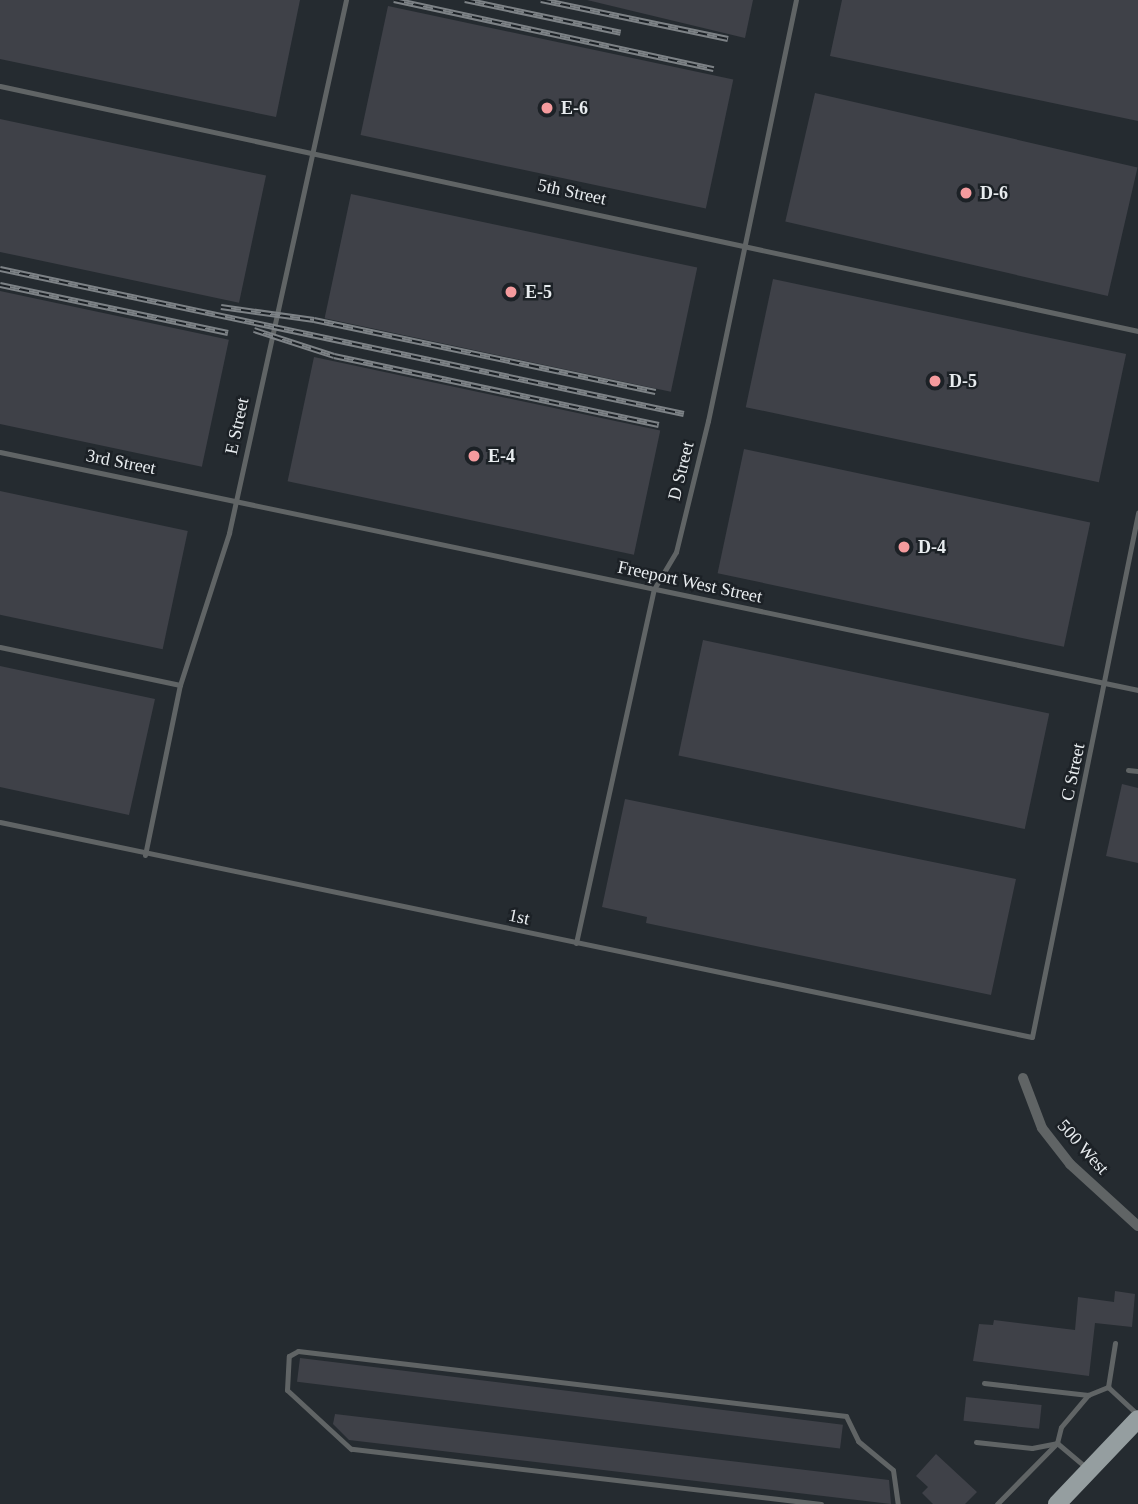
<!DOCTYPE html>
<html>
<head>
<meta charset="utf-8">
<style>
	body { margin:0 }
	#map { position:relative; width:1138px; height:1504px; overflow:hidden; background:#252b30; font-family:"Times New Roman",serif }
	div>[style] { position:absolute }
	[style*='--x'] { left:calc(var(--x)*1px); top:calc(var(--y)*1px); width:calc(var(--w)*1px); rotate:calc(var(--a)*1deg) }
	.building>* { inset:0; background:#3f4148; transform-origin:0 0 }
	.service>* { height:5px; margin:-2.5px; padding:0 2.5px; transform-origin:2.5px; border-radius:2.5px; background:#606465 }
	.minor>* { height:10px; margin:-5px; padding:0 5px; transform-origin:5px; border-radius:5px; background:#606465 }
	.primary>* { height:18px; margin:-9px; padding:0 9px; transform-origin:9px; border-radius:9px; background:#959ea0 }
	.rail>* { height:6px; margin-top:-3px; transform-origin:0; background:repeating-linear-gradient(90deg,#1c2126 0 10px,#7d8286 0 20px); box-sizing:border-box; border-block:2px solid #7d8286 }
	.dots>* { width:19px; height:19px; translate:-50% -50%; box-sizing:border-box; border:4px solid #1c2126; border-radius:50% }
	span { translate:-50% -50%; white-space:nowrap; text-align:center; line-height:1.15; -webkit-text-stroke:5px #1c2126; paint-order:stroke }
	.poi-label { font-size:18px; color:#e8ecef; font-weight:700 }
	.left { translate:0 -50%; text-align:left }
	.street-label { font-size:18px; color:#e8ecef }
</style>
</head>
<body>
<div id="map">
	<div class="building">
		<i style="clip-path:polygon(0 0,300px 0,276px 117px,0 59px)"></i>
		<i style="clip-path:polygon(587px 0,753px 0,745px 38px)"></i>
		<i style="clip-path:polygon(842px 0,1138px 0,1138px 121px,830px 56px)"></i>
		<i style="left:388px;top:6px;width:353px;height:132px;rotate:12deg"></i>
		<i style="left:815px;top:93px;width:331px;height:132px;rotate:13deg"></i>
		<i style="left:0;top:119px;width:272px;height:130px;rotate:12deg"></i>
		<i style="left:351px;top:194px;width:354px;height:127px;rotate:12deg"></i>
		<i style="left:773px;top:279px;width:361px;height:131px;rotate:12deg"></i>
		<i style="left:0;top:291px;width:234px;height:130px;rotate:12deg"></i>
		<i style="left:314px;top:357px;width:354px;height:127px;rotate:12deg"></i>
		<i style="left:744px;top:449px;width:354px;height:127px;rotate:12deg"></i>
		<i style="left:0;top:491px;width:192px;height:121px;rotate:12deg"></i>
		<i style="left:703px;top:640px;width:354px;height:118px;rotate:12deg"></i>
		<i style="clip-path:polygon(0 666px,155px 699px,129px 815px,0 787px)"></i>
		<i style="clip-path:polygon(1122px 784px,1138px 788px,1138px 863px,1106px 856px)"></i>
		<i style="clip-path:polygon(625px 799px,1016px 879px,991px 995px,646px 923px,647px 917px,602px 907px)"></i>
		<i style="clip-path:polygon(1115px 1291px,1135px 1294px,1132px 1327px,1095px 1323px,1089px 1376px,973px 1361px,979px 1324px,993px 1325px,994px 1320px,1075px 1330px,1078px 1297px,1114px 1302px)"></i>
		<i style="left:300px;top:1358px;width:547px;height:24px;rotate:7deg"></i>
		<i style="left:966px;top:1397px;width:76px;height:24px;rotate:6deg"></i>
		<i style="clip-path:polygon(335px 1414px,889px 1480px,891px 1504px,349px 1440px,333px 1424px)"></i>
		<i style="clip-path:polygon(936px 1454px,977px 1492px,965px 1504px,933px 1504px,922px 1493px,928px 1487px,916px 1476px)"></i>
	</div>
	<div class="service">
		<i style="--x:0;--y:86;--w:1164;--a:12.15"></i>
		<i style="--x:0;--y:452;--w:1163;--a:11.81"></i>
		<i style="--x:0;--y:647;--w:184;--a:11.9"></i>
		<i style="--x:1128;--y:770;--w:10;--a:6"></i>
		<i style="--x:0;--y:822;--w:1054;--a:11.77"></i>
		<i style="--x:1032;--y:1037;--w:535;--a:-78.56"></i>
		<i style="--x:145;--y:855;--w:174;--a:-78.4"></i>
		<i style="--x:180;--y:685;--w:160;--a:-72.1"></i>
		<i style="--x:229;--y:533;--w:546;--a:-77.62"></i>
		<i style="--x:576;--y:943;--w:362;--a:-77.6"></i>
		<i style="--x:654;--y:589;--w:43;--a:-59.3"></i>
		<i style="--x:676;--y:552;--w:135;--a:-76.3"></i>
		<i style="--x:708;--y:421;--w:430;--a:-78.2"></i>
		<i style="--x:1115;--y:1343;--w:45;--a:99"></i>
		<i style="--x:1108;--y:1387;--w:41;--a:43"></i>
		<i style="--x:984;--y:1383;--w:105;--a:6.6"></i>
		<i style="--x:976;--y:1442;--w:56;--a:6.1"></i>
		<i style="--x:1032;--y:1448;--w:25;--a:-11"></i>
		<i style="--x:1057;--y:1443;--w:39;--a:40"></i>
		<i style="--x:821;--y:1504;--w:473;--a:-173.3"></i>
		<i style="--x:351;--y:1449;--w:87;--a:-137.3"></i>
		<i style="--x:287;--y:1390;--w:34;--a:-87"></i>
		<i style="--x:289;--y:1356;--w:10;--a:-29"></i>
		<i style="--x:298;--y:1351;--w:552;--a:6.76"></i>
		<i style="--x:846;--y:1416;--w:28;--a:64"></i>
		<i style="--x:858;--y:1441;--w:45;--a:39.6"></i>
		<i style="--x:893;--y:1470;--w:34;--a:82"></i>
		<i style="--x:997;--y:1504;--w:86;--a:-45.5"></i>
		<i style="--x:1057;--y:1443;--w:16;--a:-76"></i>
		<i style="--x:1061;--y:1427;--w:42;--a:-49.8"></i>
		<i style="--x:1088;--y:1395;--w:22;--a:-22"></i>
	</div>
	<div class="minor">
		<i style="--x:1023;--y:1078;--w:53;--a:69.2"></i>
		<i style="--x:1042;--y:1128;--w:46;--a:52.1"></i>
		<i style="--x:1070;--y:1164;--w:92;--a:42.4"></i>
	</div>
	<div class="primary">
		<i style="--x:1057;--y:1504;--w:117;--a:-46.4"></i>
	</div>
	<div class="rail">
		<i style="--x:394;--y:0;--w:327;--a:12.2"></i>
		<i style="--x:465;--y:0;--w:159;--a:11.9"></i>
		<i style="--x:541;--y:0;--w:191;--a:11.8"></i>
		<i style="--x:0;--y:269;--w:699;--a:11.97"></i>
		<i style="--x:0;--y:285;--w:233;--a:11.9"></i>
		<i style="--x:221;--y:307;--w:94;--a:8"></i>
		<i style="--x:314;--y:320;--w:349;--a:11.9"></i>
		<i style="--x:254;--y:330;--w:84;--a:18"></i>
		<i style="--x:334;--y:356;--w:332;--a:12"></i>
	</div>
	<div class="dots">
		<i style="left:547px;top:108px;background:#f59b9e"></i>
		<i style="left:966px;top:193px;background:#f59b9e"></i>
		<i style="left:511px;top:292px;background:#f59b9e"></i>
		<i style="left:935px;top:381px;background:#f59b9e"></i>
		<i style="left:474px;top:456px;background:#f59b9e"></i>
		<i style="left:904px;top:547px;background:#f59b9e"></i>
	</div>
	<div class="poi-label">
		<span class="left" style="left:561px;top:108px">E-6</span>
		<span class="left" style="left:980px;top:193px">D-6</span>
		<span class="left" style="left:525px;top:292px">E-5</span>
		<span class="left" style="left:949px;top:381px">D-5</span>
		<span class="left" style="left:488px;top:456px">E-4</span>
		<span class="left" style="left:918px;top:547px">D-4</span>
	</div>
	<div class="street-label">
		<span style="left:572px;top:192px;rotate:12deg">5th Street</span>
		<span style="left:237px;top:426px;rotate:-78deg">E Street</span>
		<span style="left:121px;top:462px;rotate:11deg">3rd Street</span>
		<span style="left:681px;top:471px;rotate:-76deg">D Street</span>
		<span style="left:690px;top:582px;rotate:12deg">Freeport West Street</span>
		<span style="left:1073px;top:772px;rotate:-78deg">C Street</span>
		<span style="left:519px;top:917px;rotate:12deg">1st</span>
		<span style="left:1083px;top:1147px;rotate:48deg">500 West</span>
	</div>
</div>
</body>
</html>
